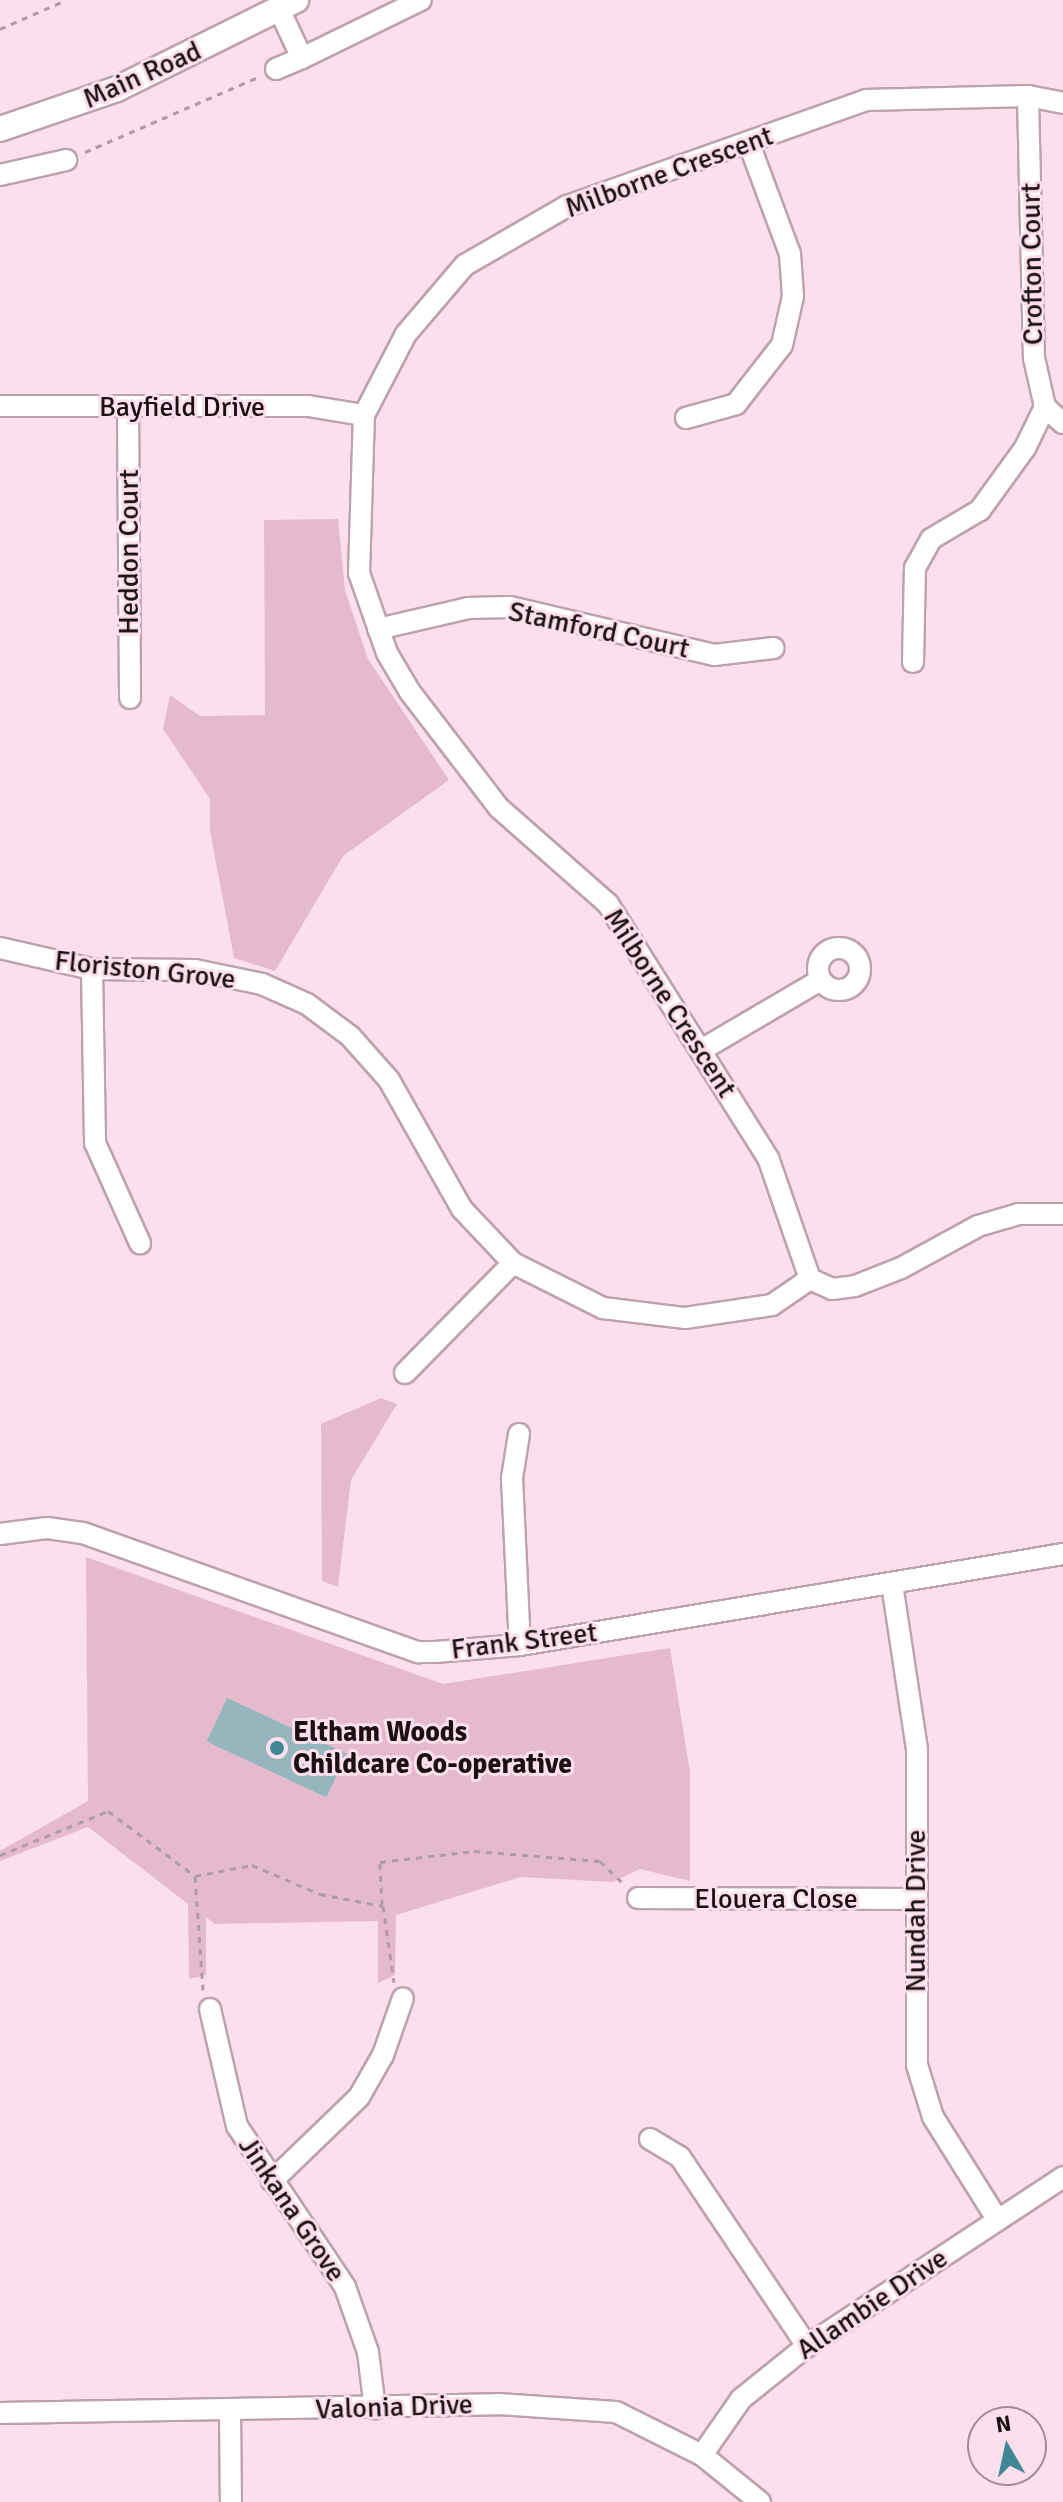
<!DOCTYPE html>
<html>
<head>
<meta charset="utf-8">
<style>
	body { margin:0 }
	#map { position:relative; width:1063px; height:2502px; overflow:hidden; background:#fcdfec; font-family:Signika,sans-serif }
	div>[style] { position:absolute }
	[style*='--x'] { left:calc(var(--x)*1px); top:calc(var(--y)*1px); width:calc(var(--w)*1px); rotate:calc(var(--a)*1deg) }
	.green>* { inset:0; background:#e6bacd }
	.building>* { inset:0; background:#96b6bd; transform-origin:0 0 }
	.path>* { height:3px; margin-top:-1.5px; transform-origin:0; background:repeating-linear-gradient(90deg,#b19ba5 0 6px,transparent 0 12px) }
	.roads { filter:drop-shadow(2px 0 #bda2ae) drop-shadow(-2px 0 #bda2ae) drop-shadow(0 2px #bda2ae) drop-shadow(0 -2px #bda2ae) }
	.minor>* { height:20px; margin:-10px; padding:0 10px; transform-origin:10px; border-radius:10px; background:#fff }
	.minor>.ring { margin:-10px; padding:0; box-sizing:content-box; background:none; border:20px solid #fff; border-radius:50% }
	.major>* { height:24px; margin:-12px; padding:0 12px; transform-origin:12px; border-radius:12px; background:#fff }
	.dots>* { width:22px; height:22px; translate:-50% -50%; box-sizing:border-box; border:4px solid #fcdfec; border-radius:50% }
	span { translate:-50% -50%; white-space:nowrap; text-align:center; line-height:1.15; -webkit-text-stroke:6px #fcdfec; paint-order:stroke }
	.street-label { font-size:28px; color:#1b1115 }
	.poi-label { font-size:28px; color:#1b1115; font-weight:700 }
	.left { translate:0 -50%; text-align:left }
	.north { position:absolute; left:967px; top:2406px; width:80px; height:80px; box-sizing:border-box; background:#fcdfec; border:2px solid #a28d96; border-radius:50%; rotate:351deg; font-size:22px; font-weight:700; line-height:32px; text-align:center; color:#1b1115 }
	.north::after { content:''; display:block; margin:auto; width:28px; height:36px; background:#428794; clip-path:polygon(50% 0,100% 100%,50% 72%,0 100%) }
</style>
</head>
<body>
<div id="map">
	<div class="green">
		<i style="clip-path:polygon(338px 519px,345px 590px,368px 659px,449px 780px,343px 856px,275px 971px,234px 958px,210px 831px,210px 799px,163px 729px,170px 695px,200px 716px,265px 715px,264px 520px)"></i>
		<i style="clip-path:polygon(381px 1398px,397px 1404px,351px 1480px,338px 1587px,322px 1581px,321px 1424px)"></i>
		<i style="clip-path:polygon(86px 1557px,443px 1684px,670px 1648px,690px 1772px,690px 1881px,640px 1869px,613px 1882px,521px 1877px,396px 1915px,395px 1975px,378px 1983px,378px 1921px,215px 1924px,206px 1917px,206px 1975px,189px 1979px,188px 1904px,88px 1827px,0 1861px,0 1851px,88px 1801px)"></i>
	</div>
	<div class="building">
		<i style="left:227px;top:1698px;width:132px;height:48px;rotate:25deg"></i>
	</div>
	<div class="path">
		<i style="--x:0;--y:29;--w:72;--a:-23.7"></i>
		<i style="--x:85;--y:152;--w:189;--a:-23.4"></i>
		<i style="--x:0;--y:1855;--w:117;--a:-22.2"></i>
		<i style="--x:108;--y:1811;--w:107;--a:36.7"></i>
		<i style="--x:382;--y:1905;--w:43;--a:-92.7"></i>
		<i style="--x:380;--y:1862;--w:95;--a:-6.7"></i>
		<i style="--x:474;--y:1851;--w:126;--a:4.5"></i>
		<i style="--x:600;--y:1861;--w:33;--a:44"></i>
		<i style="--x:203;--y:1990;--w:114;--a:-94"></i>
		<i style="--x:195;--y:1876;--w:58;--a:-10.9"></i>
		<i style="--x:252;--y:1865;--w:74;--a:23.1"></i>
		<i style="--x:320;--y:1894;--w:64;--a:10.8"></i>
		<i style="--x:383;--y:1906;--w:77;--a:81.8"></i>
	</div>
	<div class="roads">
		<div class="minor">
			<i style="--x:279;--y:9;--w:54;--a:64.9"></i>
			<i style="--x:302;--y:58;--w:132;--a:-26"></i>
			<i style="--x:276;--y:69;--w:28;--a:-23"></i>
			<i style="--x:1028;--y:96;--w:262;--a:88.7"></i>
			<i style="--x:1034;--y:358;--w:50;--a:77.3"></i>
			<i style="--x:1045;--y:407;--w:24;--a:42"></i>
			<i style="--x:0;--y:175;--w:68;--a:-12.8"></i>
			<i style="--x:0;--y:406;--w:308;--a:0"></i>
			<i style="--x:308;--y:406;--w:57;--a:9.1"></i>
			<i style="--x:128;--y:406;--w:292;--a:89.6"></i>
			<i style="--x:686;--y:418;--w:52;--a:-15.6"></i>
			<i style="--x:736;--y:404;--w:75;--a:-52.1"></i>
			<i style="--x:782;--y:345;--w:50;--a:-77.3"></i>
			<i style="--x:793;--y:296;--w:42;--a:-94.1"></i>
			<i style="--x:790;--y:254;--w:117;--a:-110.4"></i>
			<i style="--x:378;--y:629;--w:92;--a:-13.1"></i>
			<i style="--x:468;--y:608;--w:42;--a:-1.4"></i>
			<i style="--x:510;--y:607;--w:210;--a:13.2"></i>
			<i style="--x:714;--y:655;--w:60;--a:-6.7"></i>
			<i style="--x:913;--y:662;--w:94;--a:-88.8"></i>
			<i style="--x:915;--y:568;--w:33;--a:-61"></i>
			<i style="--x:931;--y:539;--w:57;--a:-30.6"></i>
			<i style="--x:980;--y:510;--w:77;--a:-54"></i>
			<i style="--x:1025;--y:448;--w:46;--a:-64"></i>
			<i class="ring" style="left:818px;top:948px;width:22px;height:22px"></i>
			<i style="--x:0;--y:948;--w:94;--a:12.9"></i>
			<i style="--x:92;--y:969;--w:103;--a:0.6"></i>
			<i style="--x:195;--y:970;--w:68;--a:11.8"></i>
			<i style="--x:262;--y:984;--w:49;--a:24"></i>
			<i style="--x:307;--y:1004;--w:54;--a:36.7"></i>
			<i style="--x:350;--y:1036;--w:59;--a:48.4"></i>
			<i style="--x:389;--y:1080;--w:148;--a:60.5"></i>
			<i style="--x:462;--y:1209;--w:74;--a:46.6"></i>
			<i style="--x:513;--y:1263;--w:101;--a:26.6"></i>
			<i style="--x:603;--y:1308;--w:83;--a:7"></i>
			<i style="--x:685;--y:1318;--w:88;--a:-8.5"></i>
			<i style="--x:772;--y:1305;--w:46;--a:-34.4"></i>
			<i style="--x:92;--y:969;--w:174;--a:89"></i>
			<i style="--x:95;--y:1143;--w:110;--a:65.8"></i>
			<i style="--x:703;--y:1049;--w:132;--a:-30.4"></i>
			<i style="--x:810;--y:1279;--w:128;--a:-109.1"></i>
			<i style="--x:768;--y:1158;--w:300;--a:-122.2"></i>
			<i style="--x:608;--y:904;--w:145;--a:-138.6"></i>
			<i style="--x:499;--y:808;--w:146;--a:-127.5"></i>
			<i style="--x:410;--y:692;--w:45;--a:-120.5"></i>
			<i style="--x:387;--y:653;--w:85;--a:-109.3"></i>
			<i style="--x:359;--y:573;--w:158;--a:-88.2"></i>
			<i style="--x:364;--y:415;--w:91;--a:-62.6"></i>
			<i style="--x:406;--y:334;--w:91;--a:-49.5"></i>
			<i style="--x:465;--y:265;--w:118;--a:-30"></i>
			<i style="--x:567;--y:206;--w:317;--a:-19.5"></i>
			<i style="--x:866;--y:100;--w:162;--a:-1.4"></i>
			<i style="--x:1028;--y:96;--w:36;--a:11"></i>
			<i style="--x:810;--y:1279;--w:24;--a:24"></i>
			<i style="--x:832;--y:1289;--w:23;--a:-7"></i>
			<i style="--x:855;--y:1286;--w:49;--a:-21.4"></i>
			<i style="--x:901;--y:1268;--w:88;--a:-28.6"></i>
			<i style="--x:978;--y:1226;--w:43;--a:-16.3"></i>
			<i style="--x:1019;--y:1214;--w:44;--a:0"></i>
			<i style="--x:405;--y:1373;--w:154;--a:-45.5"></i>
			<i style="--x:519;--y:1434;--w:45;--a:99"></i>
			<i style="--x:512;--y:1478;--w:167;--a:87.3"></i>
			<i style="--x:0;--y:1534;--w:47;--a:-7.3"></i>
			<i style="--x:47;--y:1528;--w:36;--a:8"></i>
			<i style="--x:83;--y:1533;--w:356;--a:19.6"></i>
			<i style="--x:418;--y:1652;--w:17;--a:0"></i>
			<i style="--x:435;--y:1652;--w:85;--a:-4.7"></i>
			<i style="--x:520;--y:1645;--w:551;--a:-9.51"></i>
			<i style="--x:892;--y:1584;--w:168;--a:81.4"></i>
			<i style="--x:917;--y:1750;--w:315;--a:90"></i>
			<i style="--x:917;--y:2065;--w:54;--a:72.9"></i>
			<i style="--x:933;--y:2117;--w:120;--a:57.9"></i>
			<i style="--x:638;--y:1898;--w:276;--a:0.2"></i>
			<i style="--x:210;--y:2009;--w:120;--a:77"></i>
			<i style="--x:237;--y:2126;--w:194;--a:56.1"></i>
			<i style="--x:345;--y:2287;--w:69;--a:70.5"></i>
			<i style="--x:368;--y:2352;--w:57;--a:83"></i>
			<i style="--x:650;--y:2139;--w:35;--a:31"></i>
			<i style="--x:680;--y:2157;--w:228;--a:56.1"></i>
			<i style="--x:272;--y:2181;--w:121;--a:-44"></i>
			<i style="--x:359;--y:2097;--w:48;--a:-60.3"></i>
			<i style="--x:383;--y:2055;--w:60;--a:-70.7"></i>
			<i style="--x:230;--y:2412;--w:90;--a:89.4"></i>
			<i style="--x:0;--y:2413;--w:498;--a:-1"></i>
			<i style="--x:498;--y:2404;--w:118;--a:3.9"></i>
			<i style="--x:616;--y:2412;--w:96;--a:26.6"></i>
			<i style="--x:702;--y:2455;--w:75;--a:39"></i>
			<i style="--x:702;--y:2455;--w:68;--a:-55.1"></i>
			<i style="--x:741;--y:2399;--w:85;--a:-38.8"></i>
			<i style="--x:807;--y:2346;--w:307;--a:-33.4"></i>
		</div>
		<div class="major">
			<i style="--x:0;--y:129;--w:124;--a:-18.9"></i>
			<i style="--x:117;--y:89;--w:200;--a:-26.4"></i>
		</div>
	</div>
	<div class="dots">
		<i style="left:277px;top:1748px;background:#428794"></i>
	</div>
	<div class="street-label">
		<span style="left:142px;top:75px;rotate:-24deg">Main Road</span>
		<span style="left:669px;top:172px;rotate:-20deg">Milborne Crescent</span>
		<span style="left:1032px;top:264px;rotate:-91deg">Crofton Court</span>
		<span style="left:182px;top:407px">Bayfield Drive</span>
		<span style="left:129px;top:552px;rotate:-90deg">Heddon Court</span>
		<span style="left:599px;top:630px;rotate:12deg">Stamford Court</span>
		<span style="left:145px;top:970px;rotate:6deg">Floriston Grove</span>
		<span style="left:670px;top:1003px;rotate:57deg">Milborne Crescent</span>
		<span style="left:524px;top:1641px;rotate:-7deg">Frank Street</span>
		<span style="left:776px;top:1899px">Elouera Close</span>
		<span style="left:916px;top:1911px;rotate:-90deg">Nundah Drive</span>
		<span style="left:292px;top:2209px;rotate:56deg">Jinkana Grove</span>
		<span style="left:872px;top:2304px;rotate:-34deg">Allambie Drive</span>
		<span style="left:394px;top:2407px;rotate:-2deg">Valonia Drive</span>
	</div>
	<div class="poi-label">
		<span class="left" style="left:293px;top:1748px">Eltham Woods<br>Childcare Co-operative</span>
	</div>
	<div class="north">N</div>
</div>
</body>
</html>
